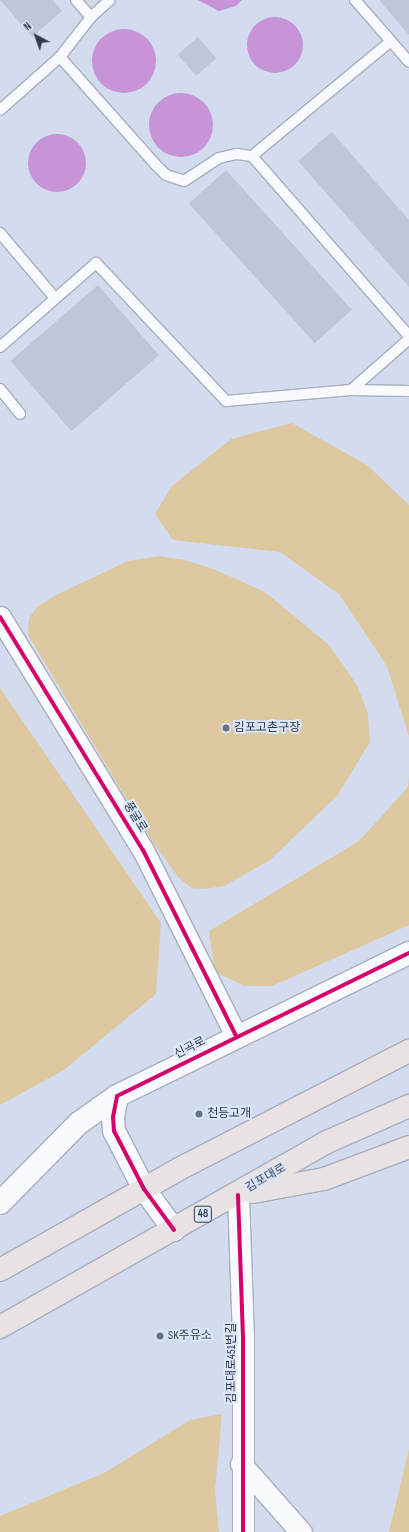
<!DOCTYPE html>
<html>
<head>
<meta charset="utf-8">
<style>
	body { margin:0 }
	#map { position:relative; width:409px; height:1532px; overflow:hidden; background:#d3dcef; font-family:"Sofia Sans Condensed","Noto Sans KR",sans-serif }
	div>[style] { position:absolute }
	[style*='--x'] { left:calc(var(--x)*1px); top:calc(var(--y)*1px); width:calc(var(--w)*1px); rotate:calc(var(--a)*1deg) }
	.green>* { inset:0; background:#ddc8a0 }
	.water>* { inset:0; background:#c694d7 }
	.round { border-radius:50% }
	.building>* { inset:0; background:#c1c5da; transform-origin:0 0 }
	.roads { filter:drop-shadow(1px 0 #a8afbe) drop-shadow(-1px 0 #a8afbe) drop-shadow(0 1px #a8afbe) drop-shadow(0 -1px #a8afbe) }
	.lane>* { height:10px; margin:-5px; padding:0 5px; transform-origin:5px; border-radius:5px; background:#f8fafd }
	.street>* { height:21px; margin:-10.5px; padding:0 10.5px; transform-origin:10.5px; border-radius:10.5px; background:#f8fafd }
	.secondary>* { height:22px; margin:-11px; padding:0 11px; transform-origin:11px; border-radius:11px; background:#f8fafd }
	.primary>* { height:22px; margin:-11px; padding:0 11px; transform-origin:11px; border-radius:11px; background:#e8e2e5 }
	.cycleway>* { height:4px; margin:-2px; padding:0 2px; transform-origin:2px; border-radius:2px; background:#d6006c }
	.dots>* { width:11px; height:11px; translate:-50% -50%; box-sizing:border-box; border:2px solid #dae6fb; border-radius:50% }
	span { translate:-50% -50%; white-space:nowrap; text-align:center; line-height:1.15; -webkit-text-stroke:4px #dae6fb; paint-order:stroke }
	.shield-label span { padding:1px 3px; background:#dae6fb; border:1px solid; border-radius:3px; -webkit-text-stroke-width:0 }
	.shield-label { font-size:11px; color:#313946; font-weight:700 }
	.poi-label { font-size:12px; color:#313946 }
	.left { translate:0 -50%; text-align:left }
	.street-label { font-size:12px; color:#313946 }
	.north { position:absolute; left:16px; top:16px; width:40px; height:40px; -webkit-text-stroke:3px #dae6fb; paint-order:stroke; rotate:319deg; font-size:11px; font-weight:700; line-height:16px; text-align:center; color:#313946 }
	.north::after { content:''; display:block; margin:auto; width:14px; height:18px; background:#313946; clip-path:polygon(50% 0,100% 100%,50% 72%,0 100%) }
</style>
</head>
<body>
<div id="map">
	<div class="green">
		<i style="clip-path:polygon(292px 423px,367px 465px,409px 505px,409px 737px,387px 666px,339px 594px,280px 552px,173px 540px,155px 514px,172px 486px,231px 439px)"></i>
		<i style="clip-path:polygon(158px 556px,185px 560px,216px 570px,265px 592px,329px 645px,357px 685px,368px 714px,370px 742px,337px 796px,270px 860px,224px 886px,205px 889px,191px 888px,178px 877px,150px 838px,28px 635px,29px 618px,37px 607px,54px 596px,128px 561px)"></i>
		<i style="clip-path:polygon(0 688px,161px 923px,156px 994px,64px 1070px,0 1105px)"></i>
		<i style="clip-path:polygon(409px 775px,409px 925px,272px 986px,245px 986px,215px 972px,209px 931px,359px 841px,408px 787px)"></i>
		<i style="clip-path:polygon(222px 1414px,215px 1490px,219px 1532px,0 1532px,0 1516px,104px 1473px,190px 1420px)"></i>
		<i style="clip-path:polygon(409px 1449px,409px 1532px,389px 1532px)"></i>
	</div>
	<div class="water">
		<i style="clip-path:polygon(198px 0,242px 0,236px 6px,219px 11px)"></i>
		<i class="round" style="left:247px;top:17px;width:56px;height:56px"></i>
		<i class="round" style="left:92px;top:29px;width:64px;height:64px"></i>
		<i class="round" style="left:149px;top:93px;width:64px;height:64px"></i>
		<i class="round" style="left:28px;top:134px;width:58px;height:58px"></i>
	</div>
	<div class="building">
		<i style="clip-path:polygon(0 0,53px 0,62px 11px,32px 37px)"></i>
		<i style="clip-path:polygon(381px 0,409px 0,409px 35px,380px 1px)"></i>
		<i style="left:198px;top:37px;width:28px;height:27px;rotate:49deg"></i>
		<i style="clip-path:polygon(332px 132px,409px 220px,409px 287px,298px 161px)"></i>
		<i style="left:226px;top:170px;width:188px;height:50px;rotate:48deg"></i>
		<i style="left:98px;top:285px;width:93px;height:116px;rotate:49deg"></i>
	</div>
	<div class="roads">
		<div class="lane">
			<i style="--x:76;--y:0;--w:23;--a:49"></i>
			<i style="--x:355;--y:0;--w:82;--a:48.9"></i>
			<i style="--x:60;--y:57;--w:144;--a:48.4"></i>
			<i style="--x:156;--y:165;--w:14;--a:45"></i>
			<i style="--x:166;--y:175;--w:19;--a:18"></i>
			<i style="--x:184;--y:181;--w:42;--a:-33.3"></i>
			<i style="--x:219;--y:158;--w:18;--a:-13"></i>
			<i style="--x:237;--y:154;--w:15;--a:8"></i>
			<i style="--x:252;--y:156;--w:180;--a:-39.6"></i>
			<i style="--x:0;--y:110;--w:80;--a:-41.5"></i>
			<i style="--x:60;--y:57;--w:51;--a:-52.2"></i>
			<i style="--x:91;--y:17;--w:25;--a:-42"></i>
			<i style="--x:252;--y:156;--w:239;--a:48.9"></i>
			<i style="--x:0;--y:233;--w:85;--a:49.8"></i>
			<i style="--x:0;--y:347;--w:128;--a:-41.2"></i>
			<i style="--x:96;--y:263;--w:190;--a:46.7"></i>
			<i style="--x:226;--y:401;--w:125;--a:-5"></i>
			<i style="--x:351;--y:390;--w:77;--a:-41.3"></i>
			<i style="--x:0;--y:389;--w:32;--a:51"></i>
			<i style="--x:351;--y:390;--w:58;--a:1"></i>
		</div>
		<div class="street">
			<i style="--x:0;--y:617;--w:273;--a:58.5"></i>
			<i style="--x:143;--y:850;--w:208;--a:63.4"></i>
			<i style="--x:238;--y:1195;--w:141;--a:88"></i>
			<i style="--x:243;--y:1336;--w:196;--a:90"></i>
			<i style="--x:241;--y:1464;--w:91;--a:48.6"></i>
		</div>
		<div class="secondary">
			<i style="--x:0;--y:1203;--w:112;--a:-45.4"></i>
			<i style="--x:79;--y:1123;--w:47;--a:-35.4"></i>
			<i style="--x:174;--y:1230;--w:51;--a:-126.2"></i>
			<i style="--x:144;--y:1189;--w:65;--a:-117.3"></i>
			<i style="--x:114;--y:1131;--w:14;--a:-94"></i>
			<i style="--x:113;--y:1117;--w:21;--a:-79"></i>
			<i style="--x:117;--y:1096;--w:325;--a:-26.1"></i>
		</div>
		<div class="primary">
			<i style="--x:253;--y:1192;--w:72;--a:-10.4"></i>
			<i style="--x:324;--y:1179;--w:91;--a:-20.6"></i>
			<i style="--x:0;--y:1270;--w:206;--a:-29.4"></i>
			<i style="--x:179;--y:1169;--w:259;--a:-27.2"></i>
			<i style="--x:0;--y:1327;--w:376;--a:-29.5"></i>
			<i style="--x:327;--y:1142;--w:90;--a:-23.7"></i>
		</div>
	</div>
	<div class="cycleway">
		<i style="--x:0;--y:617;--w:273;--a:58.5"></i>
		<i style="--x:143;--y:850;--w:208;--a:63.4"></i>
		<i style="--x:238;--y:1195;--w:141;--a:88"></i>
		<i style="--x:243;--y:1336;--w:196;--a:90"></i>
		<i style="--x:174;--y:1230;--w:51;--a:-126.2"></i>
		<i style="--x:144;--y:1189;--w:65;--a:-117.3"></i>
		<i style="--x:114;--y:1131;--w:14;--a:-94"></i>
		<i style="--x:113;--y:1117;--w:21;--a:-79"></i>
		<i style="--x:117;--y:1096;--w:325;--a:-26.1"></i>
	</div>
	<div class="dots">
		<i style="left:226px;top:728px;background:#6a7281"></i>
		<i style="left:199px;top:1114px;background:#6a7281"></i>
		<i style="left:160px;top:1336px;background:#6a7281"></i>
	</div>
	<div class="shield-label">
		<span style="left:203px;top:1214px">48</span>
	</div>
	<div class="poi-label">
		<span class="left" style="left:234px;top:728px">김포고촌구장</span>
		<span class="left" style="left:207px;top:1114px">천등고개</span>
		<span class="left" style="left:168px;top:1336px">SK주유소</span>
	</div>
	<div class="street-label">
		<span style="left:135px;top:817px;rotate:59deg">풍굴로</span>
		<span style="left:190px;top:1048px;rotate:-27deg">신곡로</span>
		<span style="left:266px;top:1178px;rotate:-30deg">김포대로</span>
		<span style="left:232px;top:1363px;rotate:-90deg">김포대로451번길</span>
	</div>
	<div class="north">N</div>
</div>
</body>
</html>
